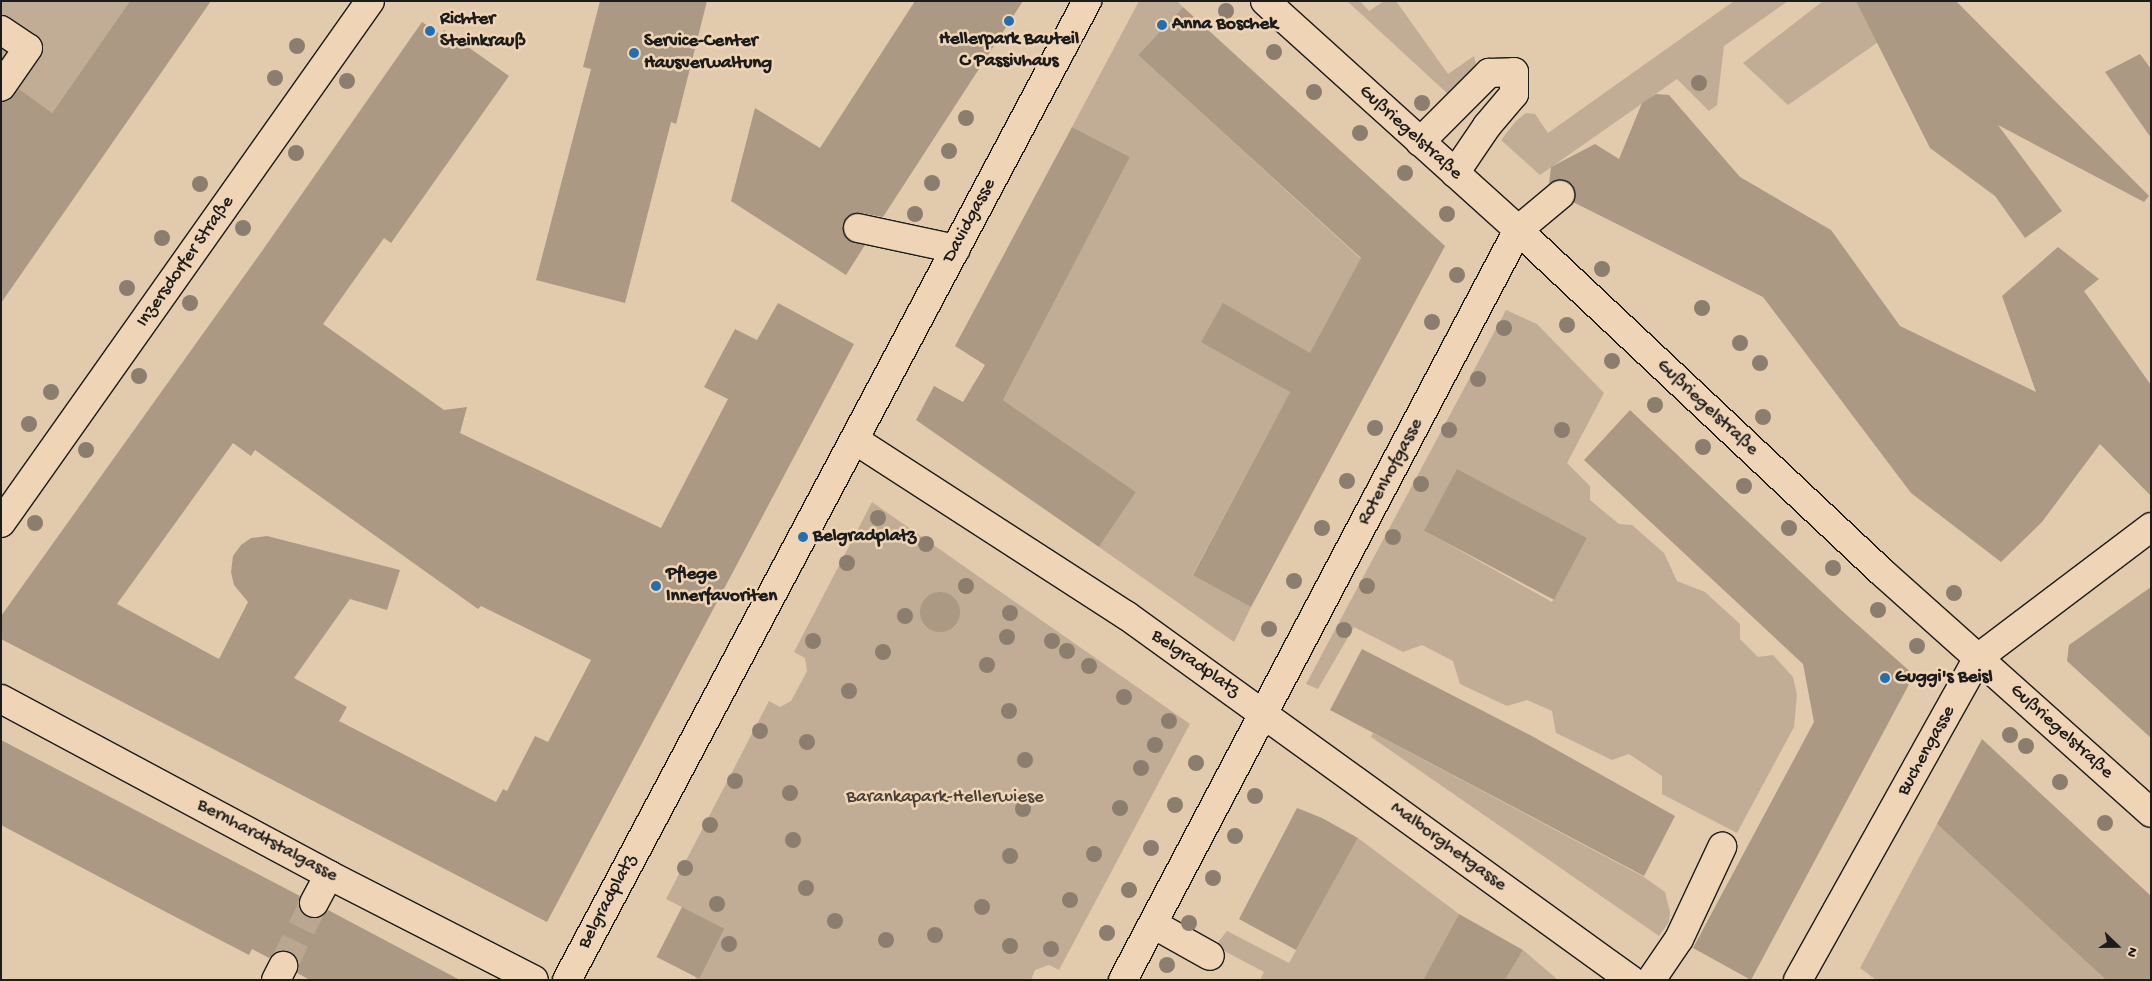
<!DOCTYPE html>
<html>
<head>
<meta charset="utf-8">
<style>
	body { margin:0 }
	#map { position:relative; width:2152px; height:981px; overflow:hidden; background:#e2caad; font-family:"Gochi Hand",sans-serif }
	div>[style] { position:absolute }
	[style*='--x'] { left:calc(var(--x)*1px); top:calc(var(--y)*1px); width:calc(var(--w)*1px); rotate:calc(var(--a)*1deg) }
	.green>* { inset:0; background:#c1ad95 }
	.building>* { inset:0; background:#ab9984; transform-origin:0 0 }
	.round { border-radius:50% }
	.minor-tunnel>* { height:28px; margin-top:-14px; transform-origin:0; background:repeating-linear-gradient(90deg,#baa790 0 28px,transparent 0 42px) }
	.roads { filter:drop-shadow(1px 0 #1c1c1c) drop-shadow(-1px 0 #1c1c1c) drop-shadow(0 1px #1c1c1c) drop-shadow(0 -1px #1c1c1c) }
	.minor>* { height:28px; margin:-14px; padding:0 14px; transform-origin:14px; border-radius:14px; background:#efd5b6 }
	.trees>* { width:16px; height:16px; margin:-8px; border-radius:50%; background:#8c7e6e }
	.dots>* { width:14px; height:14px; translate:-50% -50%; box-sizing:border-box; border:2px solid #efd5b6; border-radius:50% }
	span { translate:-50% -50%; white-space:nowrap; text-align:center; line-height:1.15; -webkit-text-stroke:5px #efd5b6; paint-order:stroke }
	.poi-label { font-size:19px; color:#1c1c1c; font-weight:700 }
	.left { translate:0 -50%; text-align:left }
	.street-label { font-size:19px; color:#1c1c1c }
	.park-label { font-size:19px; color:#45403a }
	.frame { position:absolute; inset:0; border:2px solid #1c1c1c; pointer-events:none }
	.north { position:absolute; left:2092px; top:921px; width:50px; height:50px; -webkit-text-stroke:4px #efd5b6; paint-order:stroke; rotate:112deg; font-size:14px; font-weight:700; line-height:20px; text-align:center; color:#1c1c1c }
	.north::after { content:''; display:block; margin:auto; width:18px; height:22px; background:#1c1c1c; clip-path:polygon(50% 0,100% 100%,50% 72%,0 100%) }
</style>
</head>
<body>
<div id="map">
	<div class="green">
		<i style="clip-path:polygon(1px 1px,130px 1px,1px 186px)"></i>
		<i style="clip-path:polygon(1139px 1px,1177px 1px,1183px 7px,1138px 55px,1361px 259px,1193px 574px,1251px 607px,1234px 642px,1099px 547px,1136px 492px,1003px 400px,1130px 157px,1072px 127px)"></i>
		<i style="clip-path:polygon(1347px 1px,1360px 1px,1369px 11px,1384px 1px,1396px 1px,1448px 74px,1474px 56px,1476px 64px,1474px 69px,1449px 95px)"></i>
		<i style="clip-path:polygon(1734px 1px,1788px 1px,1724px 46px,1717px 105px,1709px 111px,1677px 79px,1540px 175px,1501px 140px,1516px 121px,1526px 113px,1535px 114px,1548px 133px)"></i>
		<i style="clip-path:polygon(1823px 1px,1937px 1px,1788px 105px,1743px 63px)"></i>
		<i style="clip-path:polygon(evenodd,1506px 310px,1537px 324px,1604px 393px,1567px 463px,1590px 486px,1590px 500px,1619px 524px,1632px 525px,1664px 553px,1677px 581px,1705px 592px,1740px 624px,1740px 639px,1758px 657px,1773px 655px,1793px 677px,1797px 695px,1794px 727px,1737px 833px,1662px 794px,1662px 776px,1629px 754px,1612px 760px,1556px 733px,1552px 711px,1527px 700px,1507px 706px,1460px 684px,1453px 661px,1422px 645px,1403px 652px,1354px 627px,1318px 689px,1306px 684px,1506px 310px,1457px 470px,1586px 538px,1552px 602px,1425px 531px,1457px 470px)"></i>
		<i style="clip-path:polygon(872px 502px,1190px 724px,1059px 970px,1049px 965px,1035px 970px,1031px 980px,695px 980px,696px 977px,699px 979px,725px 929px,666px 899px,769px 701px,780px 707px,791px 701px,804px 677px,807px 671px,805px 658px,794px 652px)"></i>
		<i style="clip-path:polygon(1373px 733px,1644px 877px,1665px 892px,1670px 912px,1669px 922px,1659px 936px,1371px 737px)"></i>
		<i style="clip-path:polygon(1937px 824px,2106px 980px,1876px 980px,1860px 968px)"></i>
		<i style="clip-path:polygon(1358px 838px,1459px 914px,1423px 980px,1260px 980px,1264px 972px,1215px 946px,1227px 931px,1289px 963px)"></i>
		<i style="clip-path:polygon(1523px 950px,1558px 980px,1505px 980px)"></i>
	</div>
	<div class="building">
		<i style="clip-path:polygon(130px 1px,211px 1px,1px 303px,1px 102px,8px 101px,19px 89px,52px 113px)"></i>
		<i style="clip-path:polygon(600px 1px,707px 1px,676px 124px,671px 122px,625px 303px,536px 280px,591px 69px,583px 67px)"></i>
		<i style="clip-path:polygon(915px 1px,1023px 1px,883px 217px,861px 213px,853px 213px,846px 218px,843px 224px,843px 232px,847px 239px,865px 245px,846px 275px,731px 201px,755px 108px,820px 148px)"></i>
		<i style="clip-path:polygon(1856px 1px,1956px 1px,2149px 196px,2144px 202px,1998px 125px,2062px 211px,2025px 238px,1995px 196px,1930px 148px)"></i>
		<i style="clip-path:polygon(1183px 7px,1445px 246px,1251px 607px,1193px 575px,1290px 392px,1201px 342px,1223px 303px,1310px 353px,1361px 258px,1138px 55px)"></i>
		<i style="clip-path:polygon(evenodd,422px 22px,441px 35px,444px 30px,509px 76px,391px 243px,384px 238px,323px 324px,444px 410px,467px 407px,460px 433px,661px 528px,728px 399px,704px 387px,735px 329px,757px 340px,778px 303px,854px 344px,547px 922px,1px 639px,1px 616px,262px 251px,422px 22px,233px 443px,251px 456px,255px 450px,478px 609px,481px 606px,591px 660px,548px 742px,535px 736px,507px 791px,503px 789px,496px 802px,339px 721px,347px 707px,294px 678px,350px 599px,387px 610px,400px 570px,267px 536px,251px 538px,241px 545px,233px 556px,231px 572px,234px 585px,248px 602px,219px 659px,117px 604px,233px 443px)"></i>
		<i style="clip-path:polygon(2140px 54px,2151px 69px,2151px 138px,2105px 72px)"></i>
		<i style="clip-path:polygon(1656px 94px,1669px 95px,1740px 177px,1831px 230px,1900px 326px,2036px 392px,2002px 296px,2058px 247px,2099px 279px,2084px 291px,2151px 385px,2151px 496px,2100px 444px,2042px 522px,2001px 562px,1911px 493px,1763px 297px,1573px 202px,1575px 192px,1572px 185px,1566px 181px,1557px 180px,1549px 184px,1551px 167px,1595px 144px,1619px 159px,1642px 103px)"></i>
		<i style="clip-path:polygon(1072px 127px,1130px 157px,1003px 400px,1136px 492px,1099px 547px,916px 420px,934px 386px,963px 402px,985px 365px,955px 346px)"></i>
		<i style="clip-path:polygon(1630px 410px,1841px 610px,1914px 675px,1751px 980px,1693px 948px,1814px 722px,1803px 664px,1584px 460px)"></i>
		<i style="left:1457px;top:469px;width:147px;height:70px;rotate:28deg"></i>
		<i style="clip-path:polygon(2151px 587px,2151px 738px,2067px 661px,2069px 645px)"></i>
		<i class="round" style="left:920px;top:592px;width:40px;height:40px"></i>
		<i style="clip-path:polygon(1362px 649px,1530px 735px,1675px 816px,1644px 876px,1330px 710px)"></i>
		<i style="clip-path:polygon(1982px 739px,2151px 896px,2151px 980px,2106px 980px,1937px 824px)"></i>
		<i style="clip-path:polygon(1px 740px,300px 896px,298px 904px,301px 911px,307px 917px,315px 919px,322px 916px,328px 910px,460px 980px,310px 980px,297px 973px,299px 966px,296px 958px,290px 952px,282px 950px,275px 953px,269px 958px,252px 949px,249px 955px,166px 912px,1px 825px)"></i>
		<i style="clip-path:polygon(1297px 808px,1322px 818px,1358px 838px,1296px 950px,1239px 919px)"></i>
		<i style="left:682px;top:907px;width:48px;height:56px;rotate:27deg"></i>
		<i style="clip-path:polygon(1459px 914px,1523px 950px,1505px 980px,1423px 980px)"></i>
	</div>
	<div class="minor-tunnel">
		<i style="--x:283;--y:966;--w:70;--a:-63.8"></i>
	</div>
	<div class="roads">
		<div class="minor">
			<i style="--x:1265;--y:1;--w:341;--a:42.1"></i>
			<i style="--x:1518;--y:230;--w:502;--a:43.23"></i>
			<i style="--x:1884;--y:574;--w:358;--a:41.8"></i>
			<i style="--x:1;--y:30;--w:32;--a:34"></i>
			<i style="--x:28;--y:48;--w:47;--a:124.7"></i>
			<i style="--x:1420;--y:142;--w:98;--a:-45"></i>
			<i style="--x:1489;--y:73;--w:25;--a:-2"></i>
			<i style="--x:1514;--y:72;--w:22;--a:90"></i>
			<i style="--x:1514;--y:94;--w:42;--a:130.2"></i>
			<i style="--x:1487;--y:126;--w:57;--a:124.2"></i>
			<i style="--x:858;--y:228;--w:100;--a:12.1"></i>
			<i style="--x:855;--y:440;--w:323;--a:32.9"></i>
			<i style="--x:1126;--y:615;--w:623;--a:35.86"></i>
			<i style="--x:1;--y:523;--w:639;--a:-54.74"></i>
			<i style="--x:1;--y:699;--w:372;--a:28.2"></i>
			<i style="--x:329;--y:875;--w:230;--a:27.1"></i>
			<i style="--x:314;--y:903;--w:32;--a:-62"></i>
			<i style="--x:1153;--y:924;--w:65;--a:29.3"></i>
			<i style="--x:276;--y:980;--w:16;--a:-63"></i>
			<i style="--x:567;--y:980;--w:1109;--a:-62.02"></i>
			<i style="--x:1123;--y:980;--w:848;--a:-62.23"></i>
			<i style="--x:1518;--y:230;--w:55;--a:-39.8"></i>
			<i style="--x:1651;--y:980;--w:50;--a:-55.7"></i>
			<i style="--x:1679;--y:939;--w:102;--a:-64.9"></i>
			<i style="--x:1798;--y:980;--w:369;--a:-60.8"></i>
			<i style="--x:1978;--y:658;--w:217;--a:-37.1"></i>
		</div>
	</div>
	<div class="trees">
		<i style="left:1226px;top:11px"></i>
		<i style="left:297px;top:46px"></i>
		<i style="left:1274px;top:52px"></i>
		<i style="left:275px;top:78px"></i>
		<i style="left:347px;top:81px"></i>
		<i style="left:1699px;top:83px"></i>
		<i style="left:1314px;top:92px"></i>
		<i style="left:1422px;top:103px"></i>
		<i style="left:966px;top:118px"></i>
		<i style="left:1360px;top:133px"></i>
		<i style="left:949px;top:151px"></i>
		<i style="left:296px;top:153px"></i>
		<i style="left:1405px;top:173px"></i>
		<i style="left:932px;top:183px"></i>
		<i style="left:200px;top:184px"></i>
		<i style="left:915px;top:214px"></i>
		<i style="left:1447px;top:214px"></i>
		<i style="left:243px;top:228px"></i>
		<i style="left:162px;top:238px"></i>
		<i style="left:1602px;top:269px"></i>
		<i style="left:1457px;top:275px"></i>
		<i style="left:127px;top:288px"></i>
		<i style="left:190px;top:303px"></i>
		<i style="left:1702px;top:308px"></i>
		<i style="left:1432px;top:322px"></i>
		<i style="left:1567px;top:325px"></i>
		<i style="left:1504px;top:328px"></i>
		<i style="left:1740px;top:343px"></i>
		<i style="left:1612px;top:361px"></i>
		<i style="left:1760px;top:363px"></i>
		<i style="left:139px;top:376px"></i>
		<i style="left:1478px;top:379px"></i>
		<i style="left:51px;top:392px"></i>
		<i style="left:1655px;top:405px"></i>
		<i style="left:1763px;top:417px"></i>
		<i style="left:29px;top:424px"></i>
		<i style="left:1375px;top:428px"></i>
		<i style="left:1449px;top:430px"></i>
		<i style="left:1562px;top:430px"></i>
		<i style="left:1703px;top:447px"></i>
		<i style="left:86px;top:450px"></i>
		<i style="left:1347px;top:481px"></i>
		<i style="left:1421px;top:484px"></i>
		<i style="left:1744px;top:486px"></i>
		<i style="left:878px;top:518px"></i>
		<i style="left:35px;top:523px"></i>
		<i style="left:1322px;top:528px"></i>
		<i style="left:1789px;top:528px"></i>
		<i style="left:1393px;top:537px"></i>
		<i style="left:926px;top:544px"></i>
		<i style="left:847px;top:563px"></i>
		<i style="left:1833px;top:568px"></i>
		<i style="left:1294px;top:581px"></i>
		<i style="left:966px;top:586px"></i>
		<i style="left:1367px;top:586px"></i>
		<i style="left:1954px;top:593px"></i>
		<i style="left:1878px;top:610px"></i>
		<i style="left:1010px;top:613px"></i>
		<i style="left:905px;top:616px"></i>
		<i style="left:1269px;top:629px"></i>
		<i style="left:1344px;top:630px"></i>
		<i style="left:1007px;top:637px"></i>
		<i style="left:813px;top:641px"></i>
		<i style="left:1052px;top:641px"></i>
		<i style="left:1917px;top:646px"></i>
		<i style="left:1067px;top:651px"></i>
		<i style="left:883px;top:652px"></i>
		<i style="left:987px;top:665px"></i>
		<i style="left:1089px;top:666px"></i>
		<i style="left:849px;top:691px"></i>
		<i style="left:1124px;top:697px"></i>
		<i style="left:1009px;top:711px"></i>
		<i style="left:1169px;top:721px"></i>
		<i style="left:760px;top:731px"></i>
		<i style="left:2010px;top:735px"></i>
		<i style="left:807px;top:742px"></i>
		<i style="left:1155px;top:745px"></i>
		<i style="left:2026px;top:746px"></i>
		<i style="left:1025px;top:760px"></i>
		<i style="left:1196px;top:763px"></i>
		<i style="left:1141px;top:768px"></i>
		<i style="left:735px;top:781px"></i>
		<i style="left:2060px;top:782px"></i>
		<i style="left:790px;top:793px"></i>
		<i style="left:1255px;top:796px"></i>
		<i style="left:1175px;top:805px"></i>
		<i style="left:1120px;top:808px"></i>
		<i style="left:1023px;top:809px"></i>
		<i style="left:2105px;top:823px"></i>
		<i style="left:710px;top:825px"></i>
		<i style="left:1235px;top:836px"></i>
		<i style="left:793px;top:840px"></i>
		<i style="left:1151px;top:848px"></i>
		<i style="left:1094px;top:854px"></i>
		<i style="left:1010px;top:856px"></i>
		<i style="left:685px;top:868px"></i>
		<i style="left:1213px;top:878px"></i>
		<i style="left:806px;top:888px"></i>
		<i style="left:1129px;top:890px"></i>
		<i style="left:1070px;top:900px"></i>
		<i style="left:717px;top:904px"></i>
		<i style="left:982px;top:907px"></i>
		<i style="left:835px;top:921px"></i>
		<i style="left:1189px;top:923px"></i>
		<i style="left:1107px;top:933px"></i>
		<i style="left:935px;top:935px"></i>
		<i style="left:886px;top:940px"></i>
		<i style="left:729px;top:944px"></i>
		<i style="left:1010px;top:946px"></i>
		<i style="left:1051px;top:949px"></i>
		<i style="left:1167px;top:965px"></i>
	</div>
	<div class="dots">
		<i style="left:1009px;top:21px;background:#1f6fb2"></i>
		<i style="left:1162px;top:25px;background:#1f6fb2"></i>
		<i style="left:430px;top:31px;background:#1f6fb2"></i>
		<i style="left:634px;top:53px;background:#1f6fb2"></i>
		<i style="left:803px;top:537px;background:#1f6fb2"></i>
		<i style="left:656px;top:586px;background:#1f6fb2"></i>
		<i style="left:1885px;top:678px;background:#1f6fb2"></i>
	</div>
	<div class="poi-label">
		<span class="left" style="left:440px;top:31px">Richter<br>Steinkrauß</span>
		<span class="left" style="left:1172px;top:25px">Anna Boschek</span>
		<span style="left:1009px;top:51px">Hellerpark Bauteil<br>C Passivhaus</span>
		<span class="left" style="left:644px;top:53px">Service-Center<br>Hausverwaltung</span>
		<span class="left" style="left:813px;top:537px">Belgradplatz</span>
		<span class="left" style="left:666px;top:586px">Pflege<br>Innerfavoriten</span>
		<span class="left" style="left:1895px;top:678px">Guggi's Beisl</span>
	</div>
	<div class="street-label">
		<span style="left:1410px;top:133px;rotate:42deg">Gußriegelstraße</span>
		<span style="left:970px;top:221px;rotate:-62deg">Davidgasse</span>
		<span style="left:186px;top:262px;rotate:-55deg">Inzersdorfer Straße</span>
		<span style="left:1707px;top:408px;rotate:43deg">Gußriegelstraße</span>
		<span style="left:1391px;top:472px;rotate:-62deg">Rotenhofgasse</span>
		<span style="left:1195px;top:664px;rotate:35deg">Belgradplatz</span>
		<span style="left:2061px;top:732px;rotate:42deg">Gußriegelstraße</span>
		<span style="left:1927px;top:751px;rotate:-61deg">Buchengasse</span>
		<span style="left:267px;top:841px;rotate:28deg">Bernhardtstalgasse</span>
		<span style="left:1448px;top:847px;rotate:36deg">Malborghetgasse</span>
		<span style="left:608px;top:902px;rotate:-62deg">Belgradplatz</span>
	</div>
	<div class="park-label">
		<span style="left:945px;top:798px">Barankapark-Hellerwiese</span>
	</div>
	<div class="frame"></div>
	<div class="north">N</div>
</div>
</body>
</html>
